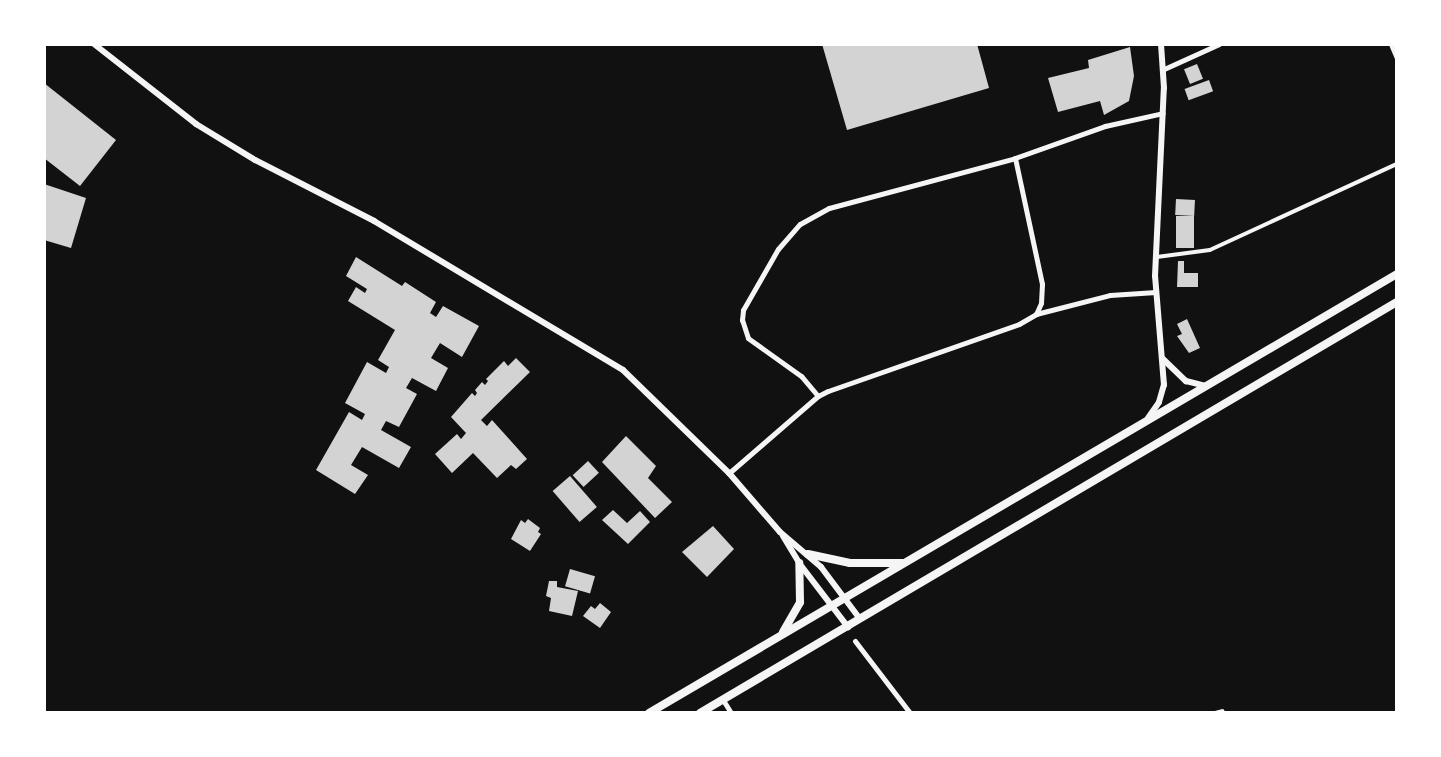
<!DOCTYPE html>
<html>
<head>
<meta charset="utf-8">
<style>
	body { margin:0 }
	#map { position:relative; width:1441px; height:757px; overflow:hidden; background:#111; font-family:Helvetica,sans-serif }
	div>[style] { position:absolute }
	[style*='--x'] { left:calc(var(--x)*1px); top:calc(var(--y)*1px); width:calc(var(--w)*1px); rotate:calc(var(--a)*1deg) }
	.building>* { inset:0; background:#d3d3d3; transform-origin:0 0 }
	.pedestrian>* { height:3.5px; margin:-1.75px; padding:0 1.75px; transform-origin:1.75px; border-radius:1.75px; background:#f5f5f5 }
	.minor>* { height:5px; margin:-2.5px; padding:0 2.5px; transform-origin:2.5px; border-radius:2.5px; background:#f5f5f5 }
	.tertiary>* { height:6px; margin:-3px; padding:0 3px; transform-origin:3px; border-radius:3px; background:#f5f5f5 }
	.primary>* { height:8px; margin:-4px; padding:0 4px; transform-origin:4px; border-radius:4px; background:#f5f5f5 }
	span { translate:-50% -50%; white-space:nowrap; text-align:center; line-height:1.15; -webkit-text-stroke:6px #fff; paint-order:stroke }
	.frame { position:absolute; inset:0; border:46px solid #fff; pointer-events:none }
</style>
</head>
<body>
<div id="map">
	<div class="building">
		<i style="clip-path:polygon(822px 44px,977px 44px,989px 88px,847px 130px)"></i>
		<i style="clip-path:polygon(1130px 47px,1134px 76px,1129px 101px,1104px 115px,1100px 101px,1058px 112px,1048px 78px,1089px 68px,1088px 60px)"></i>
		<i style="left:1197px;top:64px;width:16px;height:14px;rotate:68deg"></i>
		<i style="left:1209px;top:80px;width:12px;height:26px;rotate:70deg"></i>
		<i style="clip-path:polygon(44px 83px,116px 140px,80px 186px,44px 158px)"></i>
		<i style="clip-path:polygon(44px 184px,86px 198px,71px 248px,44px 240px)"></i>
		<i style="left:1176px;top:199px;width:19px;height:16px;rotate:3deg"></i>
		<i style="left:1176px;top:216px;width:18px;height:32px"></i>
		<i style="clip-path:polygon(356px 257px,402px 286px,405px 282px,436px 302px,430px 313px,436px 317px,443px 306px,479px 326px,462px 357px,440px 343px,431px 358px,448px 368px,436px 391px,412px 378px,406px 388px,417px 394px,399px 427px,386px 421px,381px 430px,411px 447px,399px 468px,362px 447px,351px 465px,368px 475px,355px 494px,316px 470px,349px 412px,362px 420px,365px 414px,345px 403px,367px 362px,386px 373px,389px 367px,378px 360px,395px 330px,348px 301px,356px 287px,365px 293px,367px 289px,346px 276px)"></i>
		<i style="clip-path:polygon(1178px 261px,1184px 261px,1184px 273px,1198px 273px,1198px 287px,1177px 287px)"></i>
		<i style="clip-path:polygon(1187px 319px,1200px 348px,1189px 353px,1177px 336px,1182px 334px,1177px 324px)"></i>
		<i style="clip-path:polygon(516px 358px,530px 372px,481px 420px,487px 426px,492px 420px,527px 459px,516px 469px,511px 465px,497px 478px,473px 453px,452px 473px,435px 454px,457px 434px,461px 439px,466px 433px,451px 417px,472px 393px,475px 396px,477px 393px,475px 390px,482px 382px,485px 385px,488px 381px,486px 379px,504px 361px,508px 366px)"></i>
		<i style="clip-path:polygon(626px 436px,656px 466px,648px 478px,672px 502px,655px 518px,602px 462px)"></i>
		<i style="left:588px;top:461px;width:16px;height:21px;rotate:47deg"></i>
		<i style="left:570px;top:476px;width:41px;height:23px;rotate:49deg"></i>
		<i style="clip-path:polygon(613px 510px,627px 523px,640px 511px,650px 522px,628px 544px,602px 520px)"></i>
		<i style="clip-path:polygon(528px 519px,540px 528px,538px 532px,541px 534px,530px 551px,511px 539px,521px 520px,525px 523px)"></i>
		<i style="clip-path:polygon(713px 526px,734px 549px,707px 577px,682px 552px)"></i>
		<i style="left:570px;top:569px;width:26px;height:18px;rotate:16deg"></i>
		<i style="clip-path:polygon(549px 581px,557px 581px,557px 587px,578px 591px,572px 616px,549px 611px,551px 598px,546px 596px)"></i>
		<i style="clip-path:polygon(600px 603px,611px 612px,600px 628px,583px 616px,591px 606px,595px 609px)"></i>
	</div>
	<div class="pedestrian">
		<i style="--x:1157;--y:257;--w:53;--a:-7.5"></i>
		<i style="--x:1210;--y:250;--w:206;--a:-24.7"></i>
	</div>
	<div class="minor">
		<i style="--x:1391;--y:44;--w:15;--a:67"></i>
		<i style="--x:1164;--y:69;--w:60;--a:-24.4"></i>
		<i style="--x:1015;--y:158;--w:129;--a:77.9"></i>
		<i style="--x:1042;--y:284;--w:19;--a:93"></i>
		<i style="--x:1041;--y:303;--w:12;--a:114"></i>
		<i style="--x:818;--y:396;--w:26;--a:-130"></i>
		<i style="--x:801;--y:376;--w:65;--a:-144.4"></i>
		<i style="--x:748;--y:338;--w:19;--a:-108"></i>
		<i style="--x:742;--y:320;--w:10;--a:-84"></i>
		<i style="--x:743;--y:310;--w:70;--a:-60.2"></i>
		<i style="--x:778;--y:249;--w:33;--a:-49"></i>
		<i style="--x:800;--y:224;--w:33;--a:-29"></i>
		<i style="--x:829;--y:208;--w:193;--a:-15"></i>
		<i style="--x:1015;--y:158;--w:96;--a:-19.6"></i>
		<i style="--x:1105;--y:126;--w:59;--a:-12.6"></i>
		<i style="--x:729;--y:473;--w:118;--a:-40.9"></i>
		<i style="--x:818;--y:396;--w:11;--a:-27"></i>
		<i style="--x:828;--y:391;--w:202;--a:-19.3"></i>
		<i style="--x:1019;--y:324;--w:20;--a:-30"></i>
		<i style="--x:1036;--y:314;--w:76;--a:-14.4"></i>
		<i style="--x:1110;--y:295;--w:46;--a:-3.7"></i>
		<i style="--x:855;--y:641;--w:91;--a:52.6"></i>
		<i style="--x:723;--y:700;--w:15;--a:58"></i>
		<i style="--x:1215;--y:713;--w:7;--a:-16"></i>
	</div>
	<div class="tertiary">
		<i style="--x:94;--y:44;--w:130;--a:38.1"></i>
		<i style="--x:196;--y:124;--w:69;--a:31.4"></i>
		<i style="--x:255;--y:160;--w:134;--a:27.1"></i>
		<i style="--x:374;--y:221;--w:290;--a:30.9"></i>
		<i style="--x:623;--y:370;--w:148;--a:44.2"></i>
		<i style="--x:729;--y:473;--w:78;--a:49.2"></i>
		<i style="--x:780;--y:532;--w:54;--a:40.5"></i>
		<i style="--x:821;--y:567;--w:65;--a:53.1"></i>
		<i style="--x:1163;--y:359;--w:32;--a:44"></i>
		<i style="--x:1186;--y:381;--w:21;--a:14"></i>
		<i style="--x:1148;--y:418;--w:19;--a:-55"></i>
		<i style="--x:1159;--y:402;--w:18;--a:-74"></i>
		<i style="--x:1164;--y:385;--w:109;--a:-94.7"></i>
		<i style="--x:1155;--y:276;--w:188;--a:-87.3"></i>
		<i style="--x:1164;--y:88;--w:44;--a:-93.9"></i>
		<i style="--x:783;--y:536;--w:31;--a:59"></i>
		<i style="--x:799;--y:563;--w:81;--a:52.6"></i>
	</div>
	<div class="primary">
		<i style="--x:808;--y:554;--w:43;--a:12.1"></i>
		<i style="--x:850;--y:563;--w:52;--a:0"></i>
		<i style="--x:783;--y:632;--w:34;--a:-60"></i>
		<i style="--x:800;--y:602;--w:39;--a:-91"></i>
		<i style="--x:649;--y:713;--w:867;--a:-30.41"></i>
		<i style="--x:700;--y:713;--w:809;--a:-30.53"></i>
	</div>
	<div class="frame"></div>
</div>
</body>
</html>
